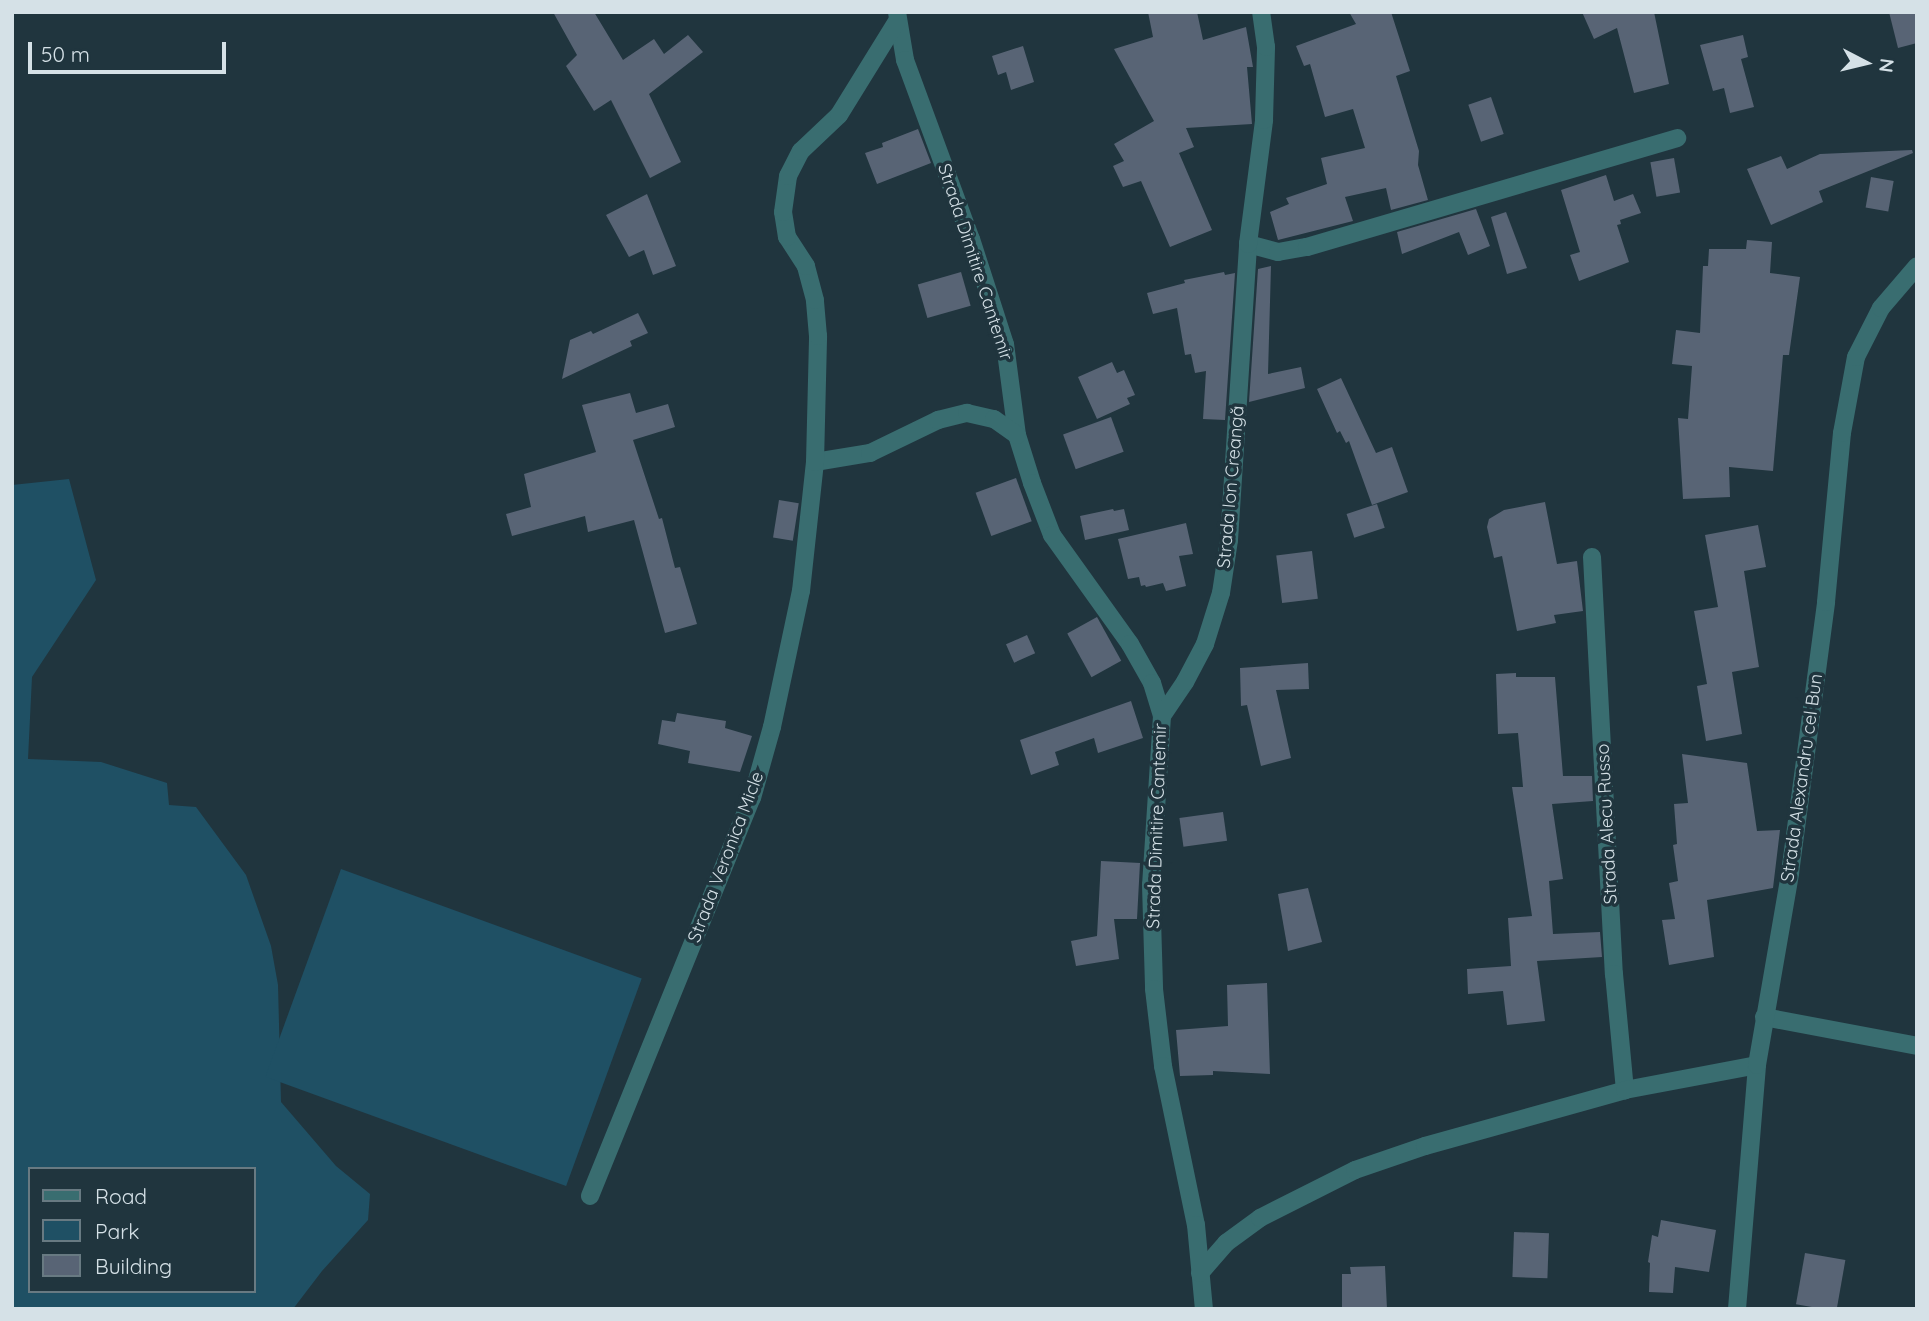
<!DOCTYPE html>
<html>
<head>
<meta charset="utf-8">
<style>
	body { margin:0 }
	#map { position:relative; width:1929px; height:1321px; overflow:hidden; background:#20353e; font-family:Quicksand,sans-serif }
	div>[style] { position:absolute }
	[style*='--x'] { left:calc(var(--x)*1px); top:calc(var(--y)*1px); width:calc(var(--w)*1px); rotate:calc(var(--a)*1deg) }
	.green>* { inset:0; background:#1f5064; transform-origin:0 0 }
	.building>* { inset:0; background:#586475; transform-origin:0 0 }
	.street>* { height:18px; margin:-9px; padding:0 9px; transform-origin:9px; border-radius:9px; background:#396d70 }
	span { translate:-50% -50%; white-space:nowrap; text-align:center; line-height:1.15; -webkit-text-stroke:7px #20353e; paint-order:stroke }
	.street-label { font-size:18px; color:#d5e1e7 }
	.frame { position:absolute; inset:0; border:14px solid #d5e1e7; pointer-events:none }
	.legend { position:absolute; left:28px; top:1167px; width:228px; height:126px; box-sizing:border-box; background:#20353e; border:2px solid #687a82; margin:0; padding:9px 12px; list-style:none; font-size:21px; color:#d5e1e7 }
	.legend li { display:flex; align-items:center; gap:14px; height:35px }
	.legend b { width:35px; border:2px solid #687a82 }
	.north { position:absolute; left:1831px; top:28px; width:70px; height:70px; -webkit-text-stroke:5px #20353e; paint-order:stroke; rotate:97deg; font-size:19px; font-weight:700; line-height:28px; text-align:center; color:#d5e1e7 }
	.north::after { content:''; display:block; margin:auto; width:24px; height:32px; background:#d5e1e7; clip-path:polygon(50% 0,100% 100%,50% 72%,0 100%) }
	.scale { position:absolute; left:28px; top:42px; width:198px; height:32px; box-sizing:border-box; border:4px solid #d5e1e7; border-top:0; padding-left:9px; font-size:21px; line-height:24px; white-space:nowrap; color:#d5e1e7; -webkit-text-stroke:5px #20353e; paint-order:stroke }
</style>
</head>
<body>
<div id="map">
	<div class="green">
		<i style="clip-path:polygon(evenodd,69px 479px,96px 580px,32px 677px,28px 759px,101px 762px,167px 783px,169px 805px,196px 807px,246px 875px,271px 946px,278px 985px,281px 1102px,336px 1166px,370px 1194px,368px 1220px,322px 1271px,293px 1309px,12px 1309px,12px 485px,69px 479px,30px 1169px,254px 1169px,254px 1291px,30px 1291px,30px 1169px)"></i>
		<i style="left:341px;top:869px;width:320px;height:221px;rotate:20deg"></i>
	</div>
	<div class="building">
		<i style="clip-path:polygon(553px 12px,594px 12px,623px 60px,654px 39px,664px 54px,688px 35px,703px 52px,649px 94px,681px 162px,650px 178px,611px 100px,594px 111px,566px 66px,577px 55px)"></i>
		<i style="clip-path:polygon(1148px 12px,1197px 12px,1203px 40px,1246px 27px,1253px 67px,1247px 67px,1252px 124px,1186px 128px,1194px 147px,1179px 153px,1212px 230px,1170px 247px,1141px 181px,1123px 187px,1113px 166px,1124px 161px,1114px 144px,1154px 121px,1114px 49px,1153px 37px)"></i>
		<i style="clip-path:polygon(1349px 12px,1391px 12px,1410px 71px,1396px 76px,1419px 151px,1418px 165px,1428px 200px,1391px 210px,1386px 188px,1345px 197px,1353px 221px,1278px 240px,1270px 212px,1289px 204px,1286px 198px,1327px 184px,1321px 158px,1365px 148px,1353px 109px,1325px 117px,1310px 64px,1304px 66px,1296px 46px,1356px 24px)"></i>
		<i style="clip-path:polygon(1582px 12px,1654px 12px,1669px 84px,1634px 93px,1617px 28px,1594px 39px)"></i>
		<i style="clip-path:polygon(1889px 12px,1917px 12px,1917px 43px,1898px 48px)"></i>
		<i style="clip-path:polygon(1743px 35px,1748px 57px,1741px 59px,1754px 107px,1730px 113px,1724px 88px,1713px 91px,1700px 45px)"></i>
		<i style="clip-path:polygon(1023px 46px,1034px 82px,1011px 90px,1006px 72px,998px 75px,992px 56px)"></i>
		<i style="left:1491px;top:97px;width:39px;height:24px;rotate:71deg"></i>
		<i style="clip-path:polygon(918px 129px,931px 163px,877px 184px,865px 153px,883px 147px,882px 143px)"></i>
		<i style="clip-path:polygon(1912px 150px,1913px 153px,1819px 191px,1823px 202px,1771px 225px,1747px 169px,1781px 156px,1787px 169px,1820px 154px)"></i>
		<i style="left:1674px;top:158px;width:35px;height:24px;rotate:80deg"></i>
		<i style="clip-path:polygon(1606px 175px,1614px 201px,1633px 194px,1641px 213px,1620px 220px,1621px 224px,1617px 225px,1629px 262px,1579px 281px,1570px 255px,1580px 252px,1561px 190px)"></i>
		<i style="left:1871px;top:177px;width:23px;height:31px;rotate:10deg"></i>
		<i style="clip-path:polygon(647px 194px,676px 266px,653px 275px,644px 250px,629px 257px,606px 215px)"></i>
		<i style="clip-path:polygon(1476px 209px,1490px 246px,1468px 255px,1459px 232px,1402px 254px,1397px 232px)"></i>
		<i style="clip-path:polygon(1506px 212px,1527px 268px,1507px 274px,1491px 217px)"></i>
		<i style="clip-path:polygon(1747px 240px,1772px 242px,1770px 273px,1800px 277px,1789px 355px,1783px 355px,1773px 471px,1729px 467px,1730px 497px,1683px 499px,1678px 418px,1688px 419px,1692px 366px,1672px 364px,1676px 330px,1700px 333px,1703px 266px,1708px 266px,1709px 249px,1746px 249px)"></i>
		<i style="clip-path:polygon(1271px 266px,1268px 374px,1301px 367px,1305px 388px,1249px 402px,1258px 269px)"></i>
		<i style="left:961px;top:272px;width:35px;height:45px;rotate:74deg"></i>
		<i style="clip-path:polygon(1224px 272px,1225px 275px,1235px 273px,1225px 420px,1203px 419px,1206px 371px,1195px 373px,1191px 354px,1185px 355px,1177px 308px,1153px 314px,1147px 293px,1185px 283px,1184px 280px)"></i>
		<i style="clip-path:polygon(638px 313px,648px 333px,630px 341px,632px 346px,562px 379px,570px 340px,591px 331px,593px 334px)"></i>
		<i style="clip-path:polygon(1112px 362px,1117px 373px,1124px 370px,1135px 395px,1127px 398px,1130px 404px,1097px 419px,1078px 377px)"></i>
		<i style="clip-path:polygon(1341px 378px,1376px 453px,1392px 447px,1408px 492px,1372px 505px,1349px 441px,1346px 443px,1340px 431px,1337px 433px,1317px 389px)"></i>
		<i style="clip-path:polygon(630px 393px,636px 413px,668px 404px,675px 427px,633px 440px,659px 519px,662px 518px,675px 568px,680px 567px,697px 624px,665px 633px,634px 520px,588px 532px,585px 516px,512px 536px,506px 514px,531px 507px,524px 474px,596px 452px,582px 405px)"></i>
		<i style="left:1111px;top:417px;width:37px;height:51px;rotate:70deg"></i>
		<i style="left:1016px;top:478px;width:46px;height:43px;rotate:70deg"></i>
		<i style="left:779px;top:500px;width:20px;height:38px;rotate:9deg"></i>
		<i style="clip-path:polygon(1545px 502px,1557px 564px,1577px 561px,1583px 611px,1554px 615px,1556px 623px,1517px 631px,1502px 556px,1494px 558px,1487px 527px,1489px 519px,1504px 510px)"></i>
		<i style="left:1377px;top:504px;width:25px;height:32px;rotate:72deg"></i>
		<i style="clip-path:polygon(1113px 509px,1114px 511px,1124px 509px,1129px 530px,1085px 540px,1080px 516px)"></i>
		<i style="clip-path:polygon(1186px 523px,1193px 554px,1179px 556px,1186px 586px,1166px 591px,1163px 583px,1146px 587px,1145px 585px,1141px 586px,1139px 577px,1128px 579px,1118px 539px)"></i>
		<i style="clip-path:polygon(1758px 525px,1766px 567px,1744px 571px,1759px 667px,1732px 672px,1742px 734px,1706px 741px,1697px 686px,1707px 684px,1694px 611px,1718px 607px,1705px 535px)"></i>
		<i style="left:1312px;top:551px;width:48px;height:36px;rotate:83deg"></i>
		<i style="left:1097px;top:617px;width:50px;height:34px;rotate:61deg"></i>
		<i style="left:1027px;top:635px;width:20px;height:23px;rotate:66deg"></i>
		<i style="clip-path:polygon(1308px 663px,1309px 689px,1276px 690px,1291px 758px,1261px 766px,1247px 705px,1241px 706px,1240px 668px)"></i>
		<i style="clip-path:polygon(1516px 673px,1516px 677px,1555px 677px,1563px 776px,1592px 776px,1593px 801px,1552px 804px,1563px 879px,1549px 881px,1553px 934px,1600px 932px,1602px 957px,1537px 961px,1545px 1021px,1507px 1025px,1503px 991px,1468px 994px,1467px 969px,1511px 966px,1508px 918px,1532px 916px,1512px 787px,1523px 787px,1518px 733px,1498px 734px,1496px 674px)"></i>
		<i style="clip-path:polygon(1131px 701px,1143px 738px,1098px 753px,1094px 738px,1055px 752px,1059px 765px,1031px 775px,1020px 740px)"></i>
		<i style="clip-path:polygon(677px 713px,726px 721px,725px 728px,752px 736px,740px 772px,688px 763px,690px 751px,658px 744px,662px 720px,675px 722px)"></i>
		<i style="clip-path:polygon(1682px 754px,1747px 763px,1757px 831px,1780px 830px,1773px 888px,1707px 900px,1714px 957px,1669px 965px,1662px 920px,1675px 919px,1669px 883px,1678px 881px,1673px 845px,1677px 844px,1674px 804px,1688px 803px)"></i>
		<i style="left:1223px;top:812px;width:29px;height:44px;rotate:82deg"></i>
		<i style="clip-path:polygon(1101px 861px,1140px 863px,1137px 919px,1114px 919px,1119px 959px,1076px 966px,1071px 941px,1097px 936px)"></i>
		<i style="clip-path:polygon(1308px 888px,1322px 942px,1288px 951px,1278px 894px)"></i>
		<i style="clip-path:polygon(1267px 983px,1270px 1074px,1213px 1071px,1213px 1075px,1180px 1076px,1176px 1030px,1228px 1026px,1227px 985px)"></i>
		<i style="clip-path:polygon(1661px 1220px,1716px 1230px,1709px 1272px,1675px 1267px,1673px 1293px,1649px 1292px,1650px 1263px,1648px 1262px,1652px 1235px,1658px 1237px)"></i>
		<i style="left:1514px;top:1232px;width:35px;height:45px;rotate:2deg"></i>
		<i style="left:1805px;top:1253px;width:41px;height:52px;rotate:10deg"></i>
		<i style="clip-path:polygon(1385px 1266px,1387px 1309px,1342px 1309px,1342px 1274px,1351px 1274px,1350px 1267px)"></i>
	</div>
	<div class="street">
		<i style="--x:897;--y:12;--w:49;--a:80.5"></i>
		<i style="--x:905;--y:60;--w:191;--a:69.8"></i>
		<i style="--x:971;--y:239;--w:110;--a:72.1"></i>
		<i style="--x:1005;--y:344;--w:92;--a:82.5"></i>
		<i style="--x:1017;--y:435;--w:50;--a:72.6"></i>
		<i style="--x:1032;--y:483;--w:56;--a:69"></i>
		<i style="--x:1052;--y:535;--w:134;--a:54.4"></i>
		<i style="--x:1130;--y:644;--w:45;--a:60.6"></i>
		<i style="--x:1152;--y:683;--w:34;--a:73"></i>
		<i style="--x:1162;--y:716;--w:169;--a:93.7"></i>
		<i style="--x:1151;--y:885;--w:104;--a:88.3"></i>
		<i style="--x:1154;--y:989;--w:78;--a:83.3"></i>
		<i style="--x:1163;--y:1066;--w:162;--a:78.3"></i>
		<i style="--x:1196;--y:1225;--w:84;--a:84.6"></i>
		<i style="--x:1248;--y:244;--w:31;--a:15"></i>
		<i style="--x:1278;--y:252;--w:29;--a:-10"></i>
		<i style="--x:1307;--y:247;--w:386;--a:-16.4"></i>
		<i style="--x:815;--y:462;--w:56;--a:-9.3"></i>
		<i style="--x:870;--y:453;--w:76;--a:-25.9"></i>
		<i style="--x:938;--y:420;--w:30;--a:-14"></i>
		<i style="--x:967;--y:413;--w:28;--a:13"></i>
		<i style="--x:994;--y:419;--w:28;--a:35"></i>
		<i style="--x:1592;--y:557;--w:418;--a:87"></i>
		<i style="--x:1614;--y:974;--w:117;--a:84.6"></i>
		<i style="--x:1162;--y:716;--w:41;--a:-55.9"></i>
		<i style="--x:1185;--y:682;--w:43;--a:-62.2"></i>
		<i style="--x:1205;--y:644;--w:53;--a:-72.6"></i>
		<i style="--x:1221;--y:593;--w:54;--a:-81.4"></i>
		<i style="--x:1229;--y:540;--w:297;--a:-86.3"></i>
		<i style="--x:1248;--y:244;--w:125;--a:-82.6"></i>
		<i style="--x:1264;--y:120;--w:73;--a:-88.4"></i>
		<i style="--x:1266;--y:47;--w:35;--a:-98"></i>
		<i style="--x:1764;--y:1017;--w:156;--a:10.7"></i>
		<i style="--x:590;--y:1196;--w:430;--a:-67.9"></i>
		<i style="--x:752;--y:798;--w:74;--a:-74.3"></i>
		<i style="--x:772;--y:727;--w:139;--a:-78"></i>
		<i style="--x:801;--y:591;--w:130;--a:-83.8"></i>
		<i style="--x:815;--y:462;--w:126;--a:-88.6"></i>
		<i style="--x:818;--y:336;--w:36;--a:-95"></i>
		<i style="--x:815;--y:300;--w:35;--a:-105"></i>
		<i style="--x:806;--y:266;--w:35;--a:-123"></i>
		<i style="--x:787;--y:237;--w:25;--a:-99"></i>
		<i style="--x:783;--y:212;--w:36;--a:-82"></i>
		<i style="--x:788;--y:176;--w:28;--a:-63"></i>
		<i style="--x:801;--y:151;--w:52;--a:-43.5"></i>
		<i style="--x:839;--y:115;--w:110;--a:-58.3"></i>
		<i style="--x:1200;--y:1273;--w:40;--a:-49"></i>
		<i style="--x:1226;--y:1243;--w:42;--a:-36.3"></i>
		<i style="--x:1260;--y:1218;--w:106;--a:-26.8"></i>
		<i style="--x:1355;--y:1170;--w:74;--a:-18.9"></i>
		<i style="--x:1425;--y:1146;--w:208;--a:-15.6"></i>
		<i style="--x:1625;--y:1090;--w:134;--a:-10.7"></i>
		<i style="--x:1737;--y:1309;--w:245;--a:-85.3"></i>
		<i style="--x:1757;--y:1065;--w:195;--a:-80.2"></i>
		<i style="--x:1790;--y:873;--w:273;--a:-82.4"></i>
		<i style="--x:1826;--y:602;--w:170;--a:-84.6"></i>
		<i style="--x:1842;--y:433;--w:77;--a:-79.6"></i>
		<i style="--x:1856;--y:357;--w:55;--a:-63"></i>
		<i style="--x:1881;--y:308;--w:55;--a:-49.4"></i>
	</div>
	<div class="street-label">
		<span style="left:975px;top:262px;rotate:72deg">Strada Dimitire Cantemir</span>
		<span style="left:1231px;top:487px;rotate:-85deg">Strada Ion Creangă</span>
		<span style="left:1802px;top:778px;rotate:-82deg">Strada Alexandru cel Bun</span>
		<span style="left:1607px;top:824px;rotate:-93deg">Strada Alecu Russo</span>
		<span style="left:1157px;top:826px;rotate:-88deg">Strada Dimitire Cantemir</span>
		<span style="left:726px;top:857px;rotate:-69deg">Strada Veronica Micle</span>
	</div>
	<div class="frame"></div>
	<ul class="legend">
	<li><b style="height:9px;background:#396d70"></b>Road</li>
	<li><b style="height:19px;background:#1f5064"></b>Park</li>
	<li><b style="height:19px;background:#586475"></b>Building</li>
	</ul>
	<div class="north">N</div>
	<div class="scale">50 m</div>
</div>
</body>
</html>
